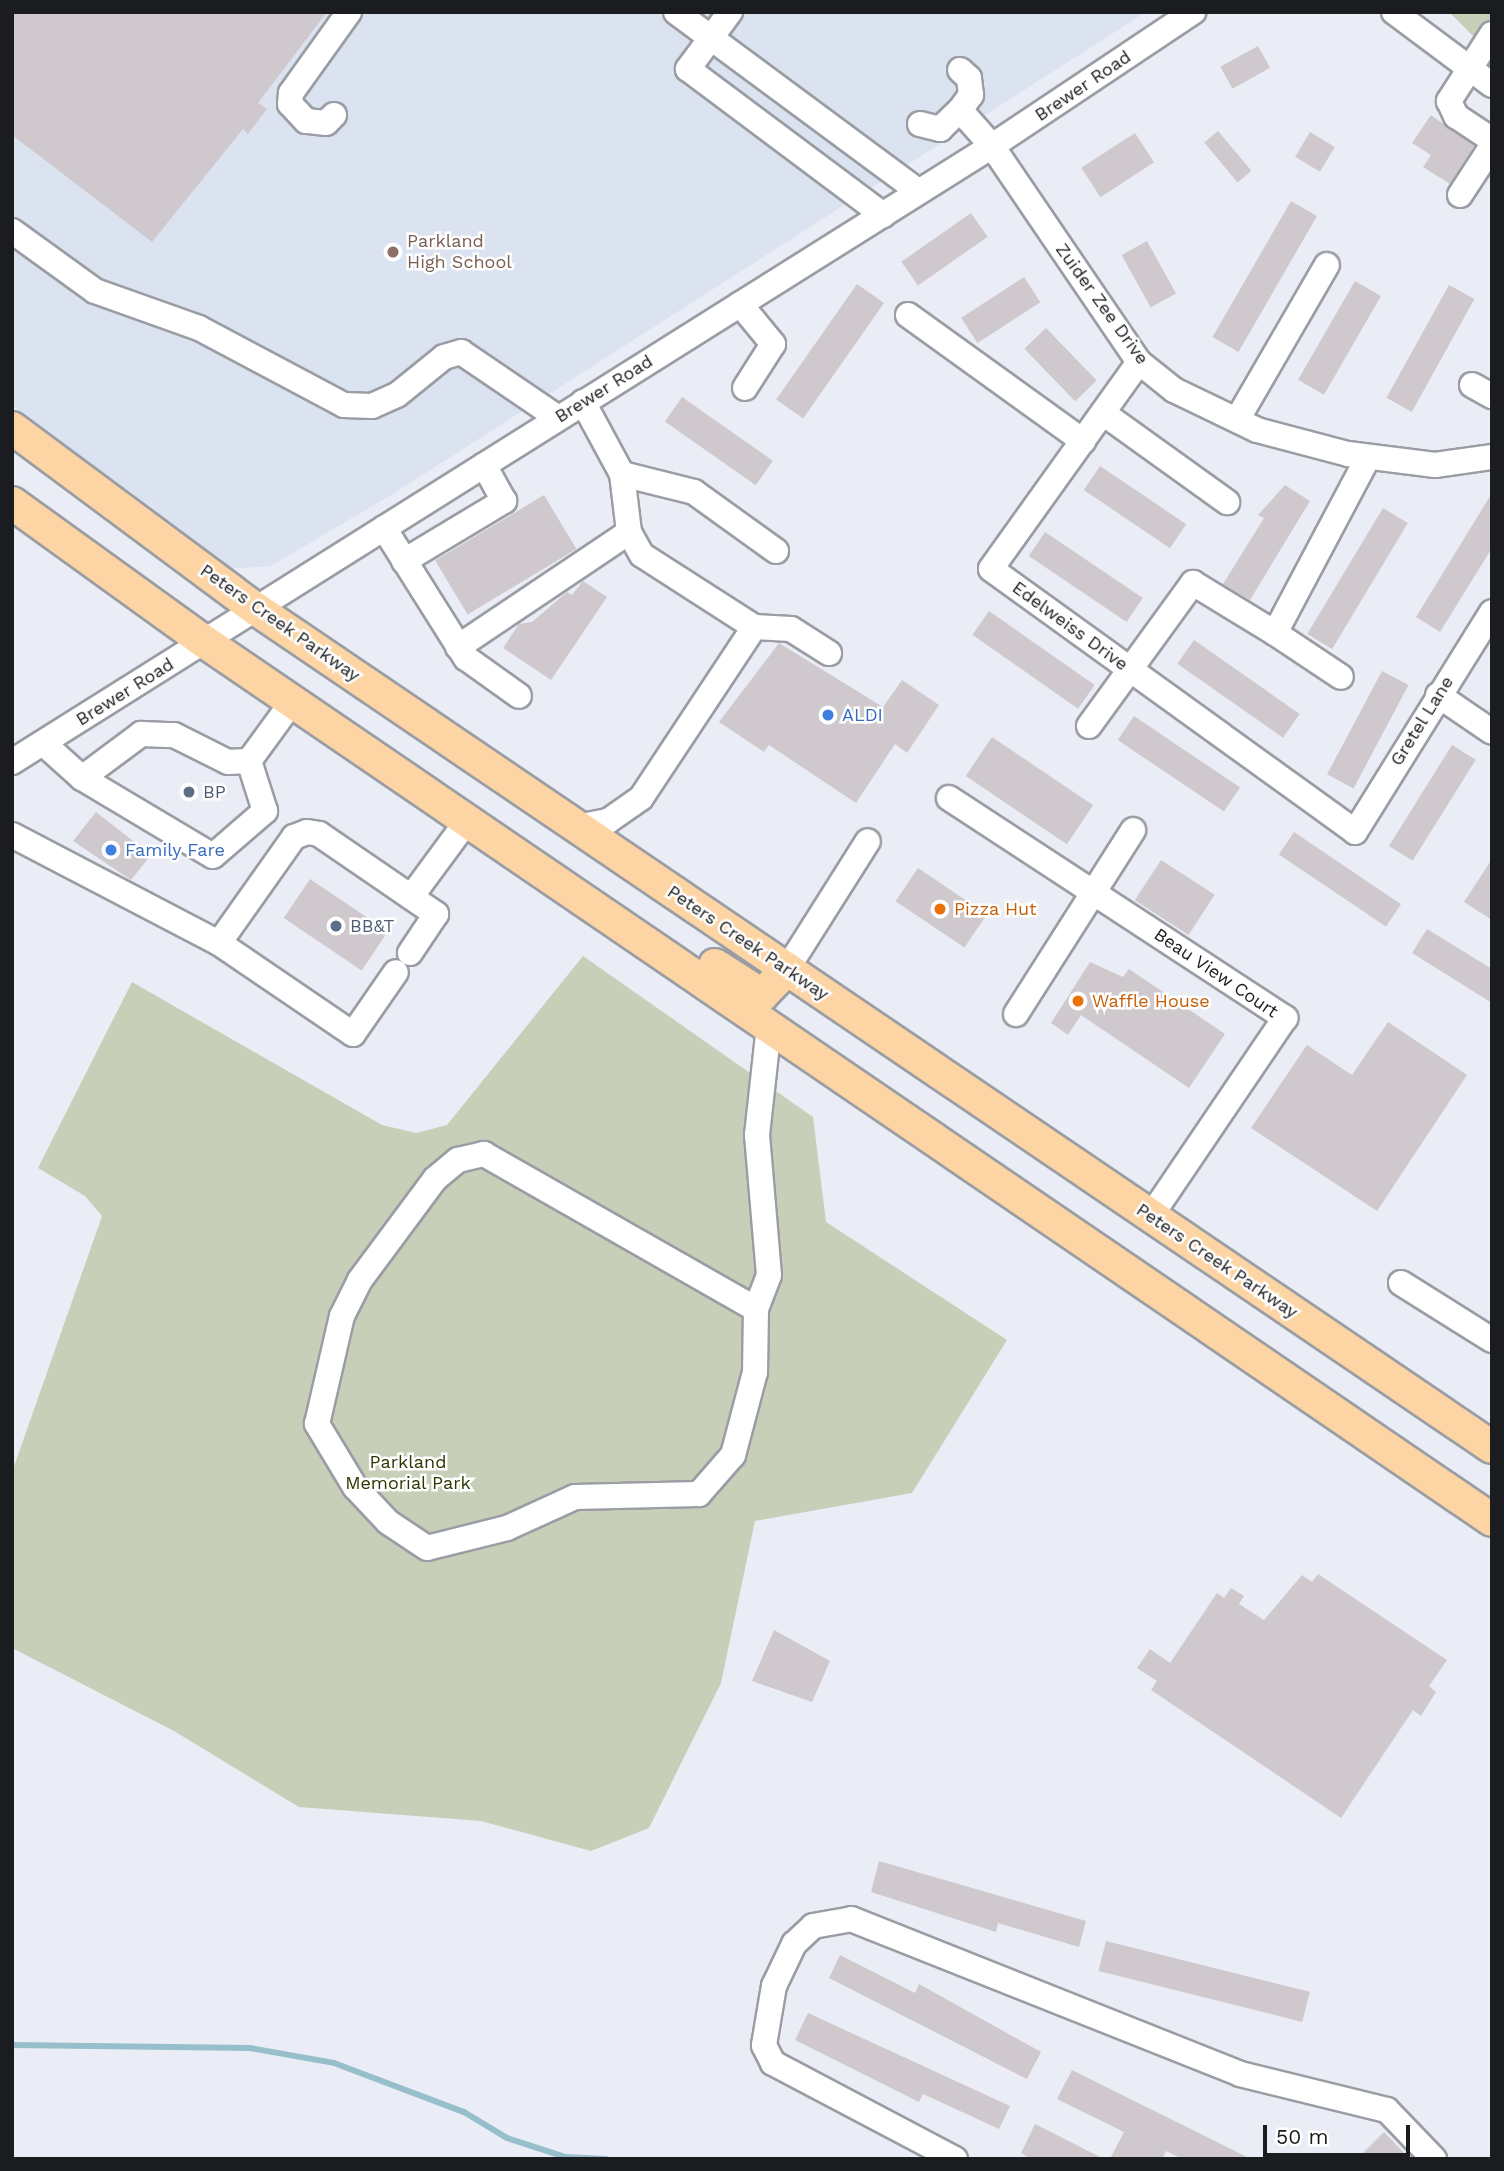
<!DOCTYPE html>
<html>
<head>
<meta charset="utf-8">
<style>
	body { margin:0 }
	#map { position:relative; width:1504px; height:2171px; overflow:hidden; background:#eaedf5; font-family:"Work Sans",sans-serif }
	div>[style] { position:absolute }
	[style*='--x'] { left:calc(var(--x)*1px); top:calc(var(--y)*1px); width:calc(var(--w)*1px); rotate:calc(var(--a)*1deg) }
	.built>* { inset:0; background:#dbe2f0 }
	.green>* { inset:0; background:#c8cfb9 }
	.stream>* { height:6px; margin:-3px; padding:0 3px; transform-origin:3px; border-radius:3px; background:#96bfcb }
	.building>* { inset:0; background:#cfc9ce; transform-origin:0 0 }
	.roads { filter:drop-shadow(2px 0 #9a9da4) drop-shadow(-2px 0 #9a9da4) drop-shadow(0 2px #9a9da4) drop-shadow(0 -2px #9a9da4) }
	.minor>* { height:24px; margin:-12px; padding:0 12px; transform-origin:12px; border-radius:12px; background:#fff }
	.major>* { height:32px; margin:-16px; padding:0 16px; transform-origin:16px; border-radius:16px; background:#fdd5a4 }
	.dots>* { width:19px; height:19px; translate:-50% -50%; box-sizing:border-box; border:4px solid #fff; border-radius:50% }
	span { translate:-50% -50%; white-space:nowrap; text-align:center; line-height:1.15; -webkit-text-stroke:5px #fff; paint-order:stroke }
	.street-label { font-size:18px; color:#1b1c1f }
	.education-label { font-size:18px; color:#785e54 }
	.left { translate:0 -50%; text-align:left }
	.shop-label { font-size:18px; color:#366cbe }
	.service-label { font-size:18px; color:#4e5e75 }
	.food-label { font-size:18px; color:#c56008 }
	.park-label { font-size:18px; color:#2d3700 }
	.frame { position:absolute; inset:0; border:14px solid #1b1c1f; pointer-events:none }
	.scale { position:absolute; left:1263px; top:2125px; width:147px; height:32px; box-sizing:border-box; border:4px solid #1b1c1f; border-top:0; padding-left:9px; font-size:21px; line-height:24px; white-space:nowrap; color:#1b1c1f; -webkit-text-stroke:5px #fff; paint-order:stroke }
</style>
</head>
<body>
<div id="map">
	<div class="built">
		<i style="clip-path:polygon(12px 12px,1146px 12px,396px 492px,271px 566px,226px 569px,12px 405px)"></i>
	</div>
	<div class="green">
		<i style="clip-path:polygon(1449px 12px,1492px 12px,1492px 55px)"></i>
		<i style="clip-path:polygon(583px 956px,813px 1117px,826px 1222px,1007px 1340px,912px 1493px,755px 1521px,721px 1683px,649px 1828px,591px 1851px,481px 1821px,299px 1807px,174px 1731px,12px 1648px,12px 1472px,102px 1216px,85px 1196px,38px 1168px,132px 982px,382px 1125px,416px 1133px,447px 1125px)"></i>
	</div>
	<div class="stream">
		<i style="--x:12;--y:2045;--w:238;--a:0.7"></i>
		<i style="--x:250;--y:2048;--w:85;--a:10.1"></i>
		<i style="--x:334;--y:2063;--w:139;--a:20.7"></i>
		<i style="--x:464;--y:2112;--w:50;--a:31.2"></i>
		<i style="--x:507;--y:2138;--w:61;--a:18.1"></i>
		<i style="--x:565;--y:2157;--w:41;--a:2.8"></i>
	</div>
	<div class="building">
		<i style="clip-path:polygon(12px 12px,327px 12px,258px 103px,267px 109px,248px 134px,243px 129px,152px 242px,12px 135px)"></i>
		<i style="left:1258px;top:46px;width:25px;height:43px;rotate:61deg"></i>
		<i style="clip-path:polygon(1431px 115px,1474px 146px,1450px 184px,1423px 167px,1431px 155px,1412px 143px)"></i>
		<i style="left:1218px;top:131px;width:52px;height:18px;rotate:50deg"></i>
		<i style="left:1310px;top:132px;width:29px;height:29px;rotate:31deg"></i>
		<i style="left:1135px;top:133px;width:35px;height:64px;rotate:57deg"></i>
		<i style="left:1291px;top:201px;width:30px;height:157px;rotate:30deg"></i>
		<i style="left:971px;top:213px;width:29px;height:85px;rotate:55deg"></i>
		<i style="left:1147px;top:241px;width:60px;height:29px;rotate:61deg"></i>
		<i style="left:1024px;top:277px;width:30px;height:75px;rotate:57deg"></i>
		<i style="left:1355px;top:281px;width:30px;height:114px;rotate:30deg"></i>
		<i style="left:857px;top:284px;width:33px;height:141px;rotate:35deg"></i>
		<i style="left:1449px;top:285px;width:29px;height:129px;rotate:29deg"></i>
		<i style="left:1046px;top:328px;width:73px;height:30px;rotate:46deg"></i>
		<i style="left:682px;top:397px;width:111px;height:30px;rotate:35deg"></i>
		<i style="left:1100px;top:466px;width:104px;height:29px;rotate:34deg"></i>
		<i style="clip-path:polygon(1285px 485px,1310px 501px,1250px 600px,1223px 584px,1264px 518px,1258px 515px)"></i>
		<i style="clip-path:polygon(1492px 493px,1492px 548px,1440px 632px,1416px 617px)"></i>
		<i style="left:544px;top:495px;width:63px;height:127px;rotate:59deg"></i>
		<i style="left:1383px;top:508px;width:29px;height:147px;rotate:31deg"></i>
		<i style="left:1045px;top:532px;width:118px;height:29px;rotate:34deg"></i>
		<i style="clip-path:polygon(583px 581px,607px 597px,551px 680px,503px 648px,519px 624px,532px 622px,567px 592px,572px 595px)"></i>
		<i style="left:989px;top:611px;width:129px;height:29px;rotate:35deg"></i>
		<i style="left:1194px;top:640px;width:129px;height:29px;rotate:35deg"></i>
		<i style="clip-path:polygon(779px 643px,883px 707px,902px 680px,939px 705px,907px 753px,895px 744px,856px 803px,769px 745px,764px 752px,719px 722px)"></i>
		<i style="left:1382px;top:671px;width:30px;height:117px;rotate:28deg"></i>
		<i style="left:1134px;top:716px;width:128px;height:29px;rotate:34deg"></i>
		<i style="left:992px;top:737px;width:122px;height:47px;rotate:34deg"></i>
		<i style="left:1452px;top:745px;width:28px;height:119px;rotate:32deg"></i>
		<i style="clip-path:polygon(96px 812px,151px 855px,131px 880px,73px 841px)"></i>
		<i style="left:1294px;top:832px;width:129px;height:27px;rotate:34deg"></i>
		<i style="clip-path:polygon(1492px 859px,1492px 920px,1464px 902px)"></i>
		<i style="left:1161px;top:860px;width:64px;height:48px;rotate:33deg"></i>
		<i style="left:918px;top:868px;width:83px;height:40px;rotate:34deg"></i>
		<i style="left:310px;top:879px;width:94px;height:47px;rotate:34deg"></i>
		<i style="clip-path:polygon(1427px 929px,1492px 969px,1492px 1003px,1412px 953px)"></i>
		<i style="clip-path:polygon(1090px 962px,1123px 977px,1129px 969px,1225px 1034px,1189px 1088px,1081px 1015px,1068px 1035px,1051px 1023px)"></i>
		<i style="clip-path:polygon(1388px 1022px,1467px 1075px,1377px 1211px,1251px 1128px,1307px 1045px,1352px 1075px)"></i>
		<i style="clip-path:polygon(1318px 1574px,1447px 1660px,1429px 1686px,1436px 1692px,1421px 1716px,1413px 1710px,1341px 1818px,1151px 1690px,1157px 1681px,1137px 1668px,1150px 1649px,1170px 1663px,1217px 1593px,1224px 1598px,1231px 1588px,1244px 1596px,1239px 1604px,1264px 1620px,1302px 1575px,1312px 1582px)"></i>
		<i style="clip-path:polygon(774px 1630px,830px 1661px,812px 1702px,752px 1681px)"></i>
		<i style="clip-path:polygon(879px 1861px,1086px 1921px,1079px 1947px,998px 1923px,996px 1932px,871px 1892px)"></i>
		<i style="left:1106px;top:1941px;width:210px;height:31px;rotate:14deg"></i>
		<i style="clip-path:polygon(840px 1955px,915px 1993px,919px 1984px,1041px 2052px,1027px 2079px,829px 1978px)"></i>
		<i style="clip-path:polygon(808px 2013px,1010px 2106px,999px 2129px,923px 2094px,919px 2102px,795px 2040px)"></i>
		<i style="clip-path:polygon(1072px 2070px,1251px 2159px,1182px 2159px,1166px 2151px,1162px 2159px,1110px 2159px,1124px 2132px,1057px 2099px)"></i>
		<i style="clip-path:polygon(1035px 2124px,1104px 2159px,1031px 2159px,1021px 2153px)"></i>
		<i style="clip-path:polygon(1384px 2132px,1410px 2159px,1357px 2159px)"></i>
	</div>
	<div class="roads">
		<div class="minor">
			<i style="--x:676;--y:12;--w:302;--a:36.5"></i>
			<i style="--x:730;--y:12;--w:71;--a:126.4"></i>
			<i style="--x:688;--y:69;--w:244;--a:36.8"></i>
			<i style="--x:1394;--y:12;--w:122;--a:36.7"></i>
			<i style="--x:1492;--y:34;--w:80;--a:122.7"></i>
			<i style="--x:1449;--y:101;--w:17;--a:65"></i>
			<i style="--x:1456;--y:116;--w:43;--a:33.7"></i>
			<i style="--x:960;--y:110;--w:48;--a:48.4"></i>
			<i style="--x:992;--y:146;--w:261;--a:55.8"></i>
			<i style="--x:1139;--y:362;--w:45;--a:38.7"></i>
			<i style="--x:1174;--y:390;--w:92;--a:25.7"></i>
			<i style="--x:1257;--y:430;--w:94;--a:14.8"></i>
			<i style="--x:1348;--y:454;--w:88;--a:7.2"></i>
			<i style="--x:1435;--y:465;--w:58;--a:-8"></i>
			<i style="--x:334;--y:115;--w:11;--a:135"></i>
			<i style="--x:326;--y:123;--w:20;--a:-174"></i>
			<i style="--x:306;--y:121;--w:23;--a:-133"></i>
			<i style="--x:290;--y:104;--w:11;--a:-85"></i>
			<i style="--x:291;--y:93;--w:100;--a:-54.4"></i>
			<i style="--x:920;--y:124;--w:21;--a:14"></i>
			<i style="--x:940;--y:129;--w:28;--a:-44"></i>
			<i style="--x:960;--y:110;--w:19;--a:-54"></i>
			<i style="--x:971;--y:95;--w:17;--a:-97"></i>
			<i style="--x:969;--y:78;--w:12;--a:-138"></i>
			<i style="--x:1460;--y:195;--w:59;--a:-56.9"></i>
			<i style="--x:12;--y:231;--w:102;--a:35.9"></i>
			<i style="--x:95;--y:291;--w:110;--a:19.6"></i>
			<i style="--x:199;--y:328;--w:164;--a:28"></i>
			<i style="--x:344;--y:405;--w:28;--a:2"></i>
			<i style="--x:372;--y:406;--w:27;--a:-24"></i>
			<i style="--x:397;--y:395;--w:60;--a:-39"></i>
			<i style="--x:444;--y:357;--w:18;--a:-16"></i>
			<i style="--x:461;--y:352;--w:117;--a:34.2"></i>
			<i style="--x:740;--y:304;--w:52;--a:50.5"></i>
			<i style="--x:773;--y:344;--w:52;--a:122.5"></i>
			<i style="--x:908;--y:315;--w:216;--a:35.8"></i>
			<i style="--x:1139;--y:362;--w:254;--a:125.6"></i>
			<i style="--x:991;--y:569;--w:449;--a:35.8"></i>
			<i style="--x:1355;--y:832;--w:259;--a:-58.1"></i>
			<i style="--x:1472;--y:385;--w:23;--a:29"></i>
			<i style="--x:583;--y:402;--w:82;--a:61.6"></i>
			<i style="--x:622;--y:474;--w:74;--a:14"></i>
			<i style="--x:694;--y:492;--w:101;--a:35.7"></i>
			<i style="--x:1103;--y:413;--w:153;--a:35.7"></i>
			<i style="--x:1237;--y:420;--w:179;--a:-59.9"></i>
			<i style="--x:622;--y:474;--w:58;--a:83.1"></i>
			<i style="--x:629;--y:532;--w:26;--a:61"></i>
			<i style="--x:642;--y:555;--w:133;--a:32.7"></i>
			<i style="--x:384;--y:528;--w:154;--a:57.8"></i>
			<i style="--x:466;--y:658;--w:65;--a:35.6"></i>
			<i style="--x:404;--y:561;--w:117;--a:-31"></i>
			<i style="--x:504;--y:501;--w:41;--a:-119.1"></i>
			<i style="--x:1275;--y:633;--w:79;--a:33.7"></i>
			<i style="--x:458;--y:647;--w:206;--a:-33.9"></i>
			<i style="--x:1438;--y:695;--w:65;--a:34.4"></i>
			<i style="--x:1089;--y:726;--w:177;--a:-54"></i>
			<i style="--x:1193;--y:583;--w:96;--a:31.4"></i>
			<i style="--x:1275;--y:633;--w:199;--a:-62.1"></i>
			<i style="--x:43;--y:743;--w:52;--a:41.9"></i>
			<i style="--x:82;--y:778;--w:152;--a:30.8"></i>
			<i style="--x:213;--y:856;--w:69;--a:-40.9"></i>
			<i style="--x:265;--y:811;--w:52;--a:-107.7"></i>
			<i style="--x:249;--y:761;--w:73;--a:-53.9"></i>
			<i style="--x:12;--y:762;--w:1158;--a:-32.15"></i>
			<i style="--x:992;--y:146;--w:242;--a:-33.7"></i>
			<i style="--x:82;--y:778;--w:74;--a:-36.7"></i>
			<i style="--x:141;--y:734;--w:33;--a:2"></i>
			<i style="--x:174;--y:735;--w:60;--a:26.6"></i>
			<i style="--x:228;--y:762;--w:21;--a:-3"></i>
			<i style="--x:949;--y:798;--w:402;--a:33.2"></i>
			<i style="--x:1285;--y:1018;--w:239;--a:124.1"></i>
			<i style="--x:577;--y:827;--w:32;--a:-11"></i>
			<i style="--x:608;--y:821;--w:40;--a:-34.9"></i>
			<i style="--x:641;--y:798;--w:205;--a:-56.5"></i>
			<i style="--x:754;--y:627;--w:37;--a:3"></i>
			<i style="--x:791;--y:629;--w:45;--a:32.3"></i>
			<i style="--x:12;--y:835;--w:233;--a:27.6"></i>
			<i style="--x:219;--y:943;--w:162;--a:34.2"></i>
			<i style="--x:353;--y:1034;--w:75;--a:-55.3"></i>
			<i style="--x:411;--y:897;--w:94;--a:-53.6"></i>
			<i style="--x:219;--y:943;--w:130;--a:-54.7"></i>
			<i style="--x:294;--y:837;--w:14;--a:-21"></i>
			<i style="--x:307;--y:832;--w:12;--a:9"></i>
			<i style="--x:319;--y:834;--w:142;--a:34.4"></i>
			<i style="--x:436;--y:914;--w:47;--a:123.7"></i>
			<i style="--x:787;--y:969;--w:151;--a:-57.7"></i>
			<i style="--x:1016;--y:1014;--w:218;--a:-57.5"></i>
			<i style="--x:484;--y:1154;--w:313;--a:29.7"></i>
			<i style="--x:756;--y:1309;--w:63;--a:90.9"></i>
			<i style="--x:755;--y:1372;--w:86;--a:104.8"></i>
			<i style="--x:733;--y:1455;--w:52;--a:131.1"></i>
			<i style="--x:699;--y:1494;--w:124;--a:178.6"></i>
			<i style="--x:575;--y:1497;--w:75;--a:155.5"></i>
			<i style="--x:507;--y:1528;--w:82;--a:166"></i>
			<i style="--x:427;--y:1548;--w:47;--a:-146.3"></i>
			<i style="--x:388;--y:1522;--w:48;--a:-133.3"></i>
			<i style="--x:355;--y:1487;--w:74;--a:-121.1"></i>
			<i style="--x:317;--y:1424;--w:111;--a:-77"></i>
			<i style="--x:342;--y:1316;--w:40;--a:-63.4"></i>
			<i style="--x:360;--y:1280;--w:126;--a:-53.4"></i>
			<i style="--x:435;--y:1179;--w:30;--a:-40"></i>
			<i style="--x:458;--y:1160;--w:27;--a:-13"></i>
			<i style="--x:1401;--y:1283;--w:107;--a:32.1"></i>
			<i style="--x:756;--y:1309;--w:36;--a:-69"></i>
			<i style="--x:769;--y:1275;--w:141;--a:-94.9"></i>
			<i style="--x:757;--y:1135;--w:109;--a:-83.7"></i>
			<i style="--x:955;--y:2159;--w:206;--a:-152.2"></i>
			<i style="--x:773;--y:2063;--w:20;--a:-117"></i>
			<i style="--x:764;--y:2045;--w:60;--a:-80.4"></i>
			<i style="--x:774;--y:1986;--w:47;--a:-64.5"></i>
			<i style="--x:794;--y:1944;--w:26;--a:-43"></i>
			<i style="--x:813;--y:1926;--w:39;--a:-10"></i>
			<i style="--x:851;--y:1919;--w:419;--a:21.7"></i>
			<i style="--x:1240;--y:2074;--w:151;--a:13.8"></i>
			<i style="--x:1387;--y:2110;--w:68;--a:46.2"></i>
		</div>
		<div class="major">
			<i style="--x:12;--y:428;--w:304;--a:36.6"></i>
			<i style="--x:256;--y:609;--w:1493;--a:34.14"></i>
			<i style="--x:12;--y:503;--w:238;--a:35.8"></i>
			<i style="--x:205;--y:642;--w:1558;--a:34.3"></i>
			<i style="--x:715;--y:965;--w:56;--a:32.6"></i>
			<i style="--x:762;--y:995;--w:36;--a:-46"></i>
		</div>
	</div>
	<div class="dots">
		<i style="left:393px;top:252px;background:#8d6e63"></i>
		<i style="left:828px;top:715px;background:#3f7fe0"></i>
		<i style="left:189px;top:792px;background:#5c6f8a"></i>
		<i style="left:111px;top:850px;background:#3f7fe0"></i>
		<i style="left:940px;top:909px;background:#e8710a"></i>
		<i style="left:336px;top:926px;background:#5c6f8a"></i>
		<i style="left:1078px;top:1001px;background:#e8710a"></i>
	</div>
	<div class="street-label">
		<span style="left:1083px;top:86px;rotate:-34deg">Brewer Road</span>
		<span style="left:1102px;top:304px;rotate:54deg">Zuider Zee Drive</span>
		<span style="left:604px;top:389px;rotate:-32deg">Brewer Road</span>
		<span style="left:280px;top:623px;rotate:35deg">Peters Creek Parkway</span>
		<span style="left:1070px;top:626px;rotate:36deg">Edelweiss Drive</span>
		<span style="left:125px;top:692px;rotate:-32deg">Brewer Road</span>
		<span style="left:1422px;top:721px;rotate:-58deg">Gretel Lane</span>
		<span style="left:748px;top:943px;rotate:34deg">Peters Creek Parkway</span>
		<span style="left:1216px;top:973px;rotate:34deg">Beau View Court</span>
		<span style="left:1217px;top:1261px;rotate:34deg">Peters Creek Parkway</span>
	</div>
	<div class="education-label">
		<span class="left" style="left:407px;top:252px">Parkland<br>High School</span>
	</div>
	<div class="shop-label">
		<span class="left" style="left:842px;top:715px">ALDI</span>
		<span class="left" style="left:125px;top:850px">Family Fare</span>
	</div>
	<div class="service-label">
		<span class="left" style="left:203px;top:792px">BP</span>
		<span class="left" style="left:350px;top:926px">BB&amp;T</span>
	</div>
	<div class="food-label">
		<span class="left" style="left:954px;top:909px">Pizza Hut</span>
		<span class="left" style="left:1092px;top:1001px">Waffle House</span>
	</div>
	<div class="park-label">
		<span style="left:408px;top:1473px">Parkland<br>Memorial Park</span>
	</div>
	<div class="frame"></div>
	<div class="scale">50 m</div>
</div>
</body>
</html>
